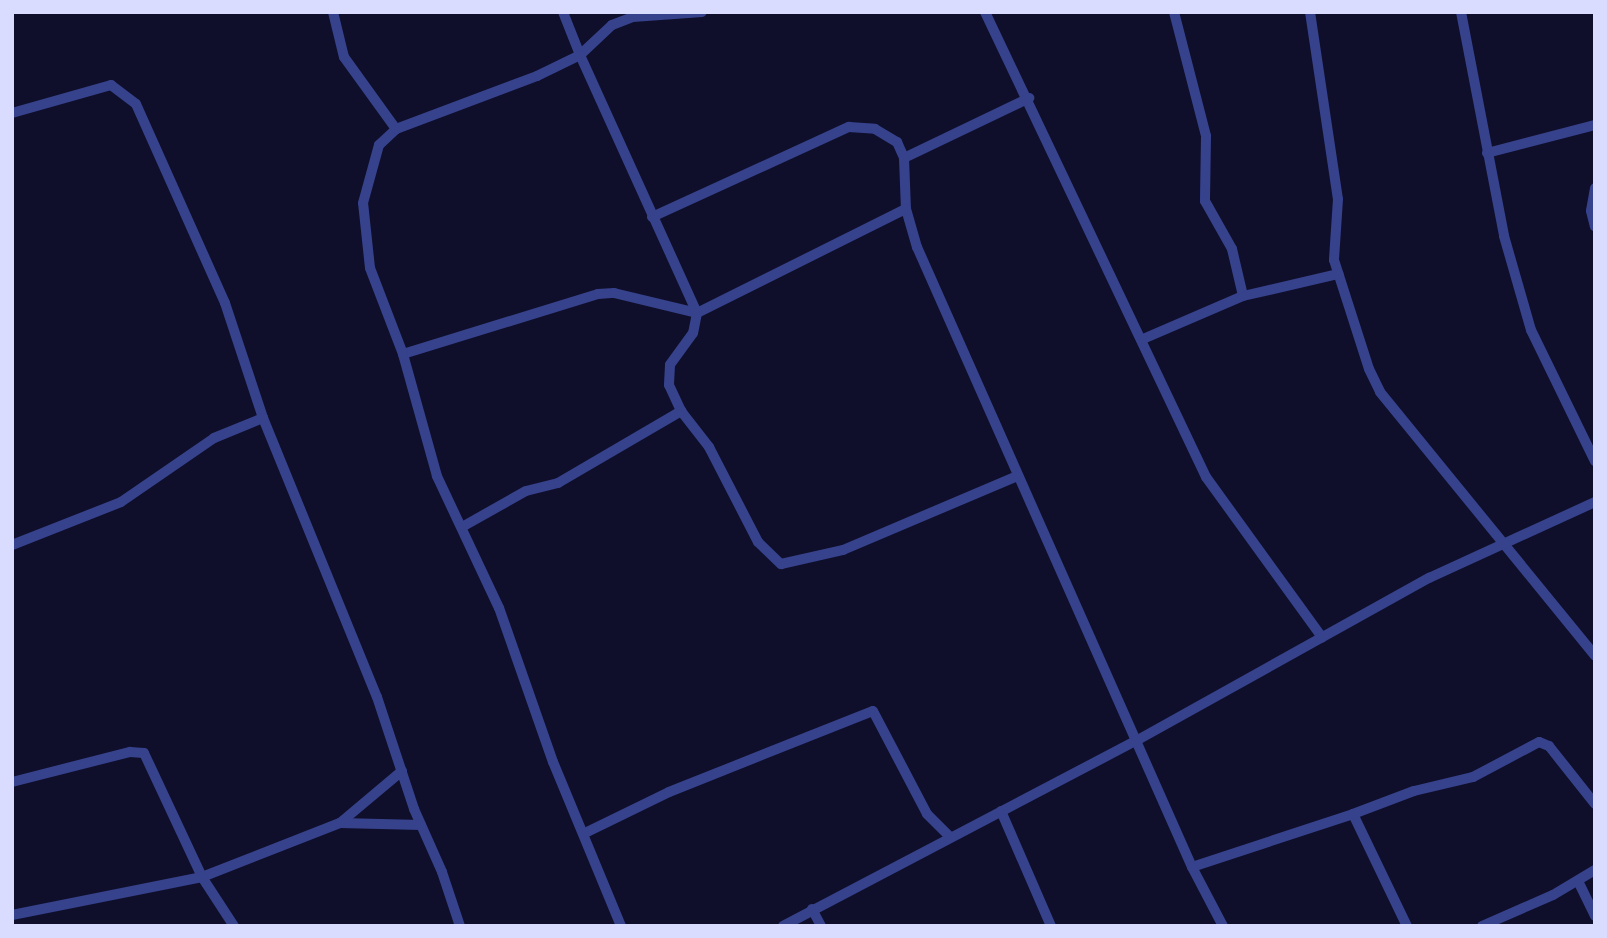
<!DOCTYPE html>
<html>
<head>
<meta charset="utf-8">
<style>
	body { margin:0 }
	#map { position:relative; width:1607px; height:938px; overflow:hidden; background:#0f0f2b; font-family:"Open Sans",sans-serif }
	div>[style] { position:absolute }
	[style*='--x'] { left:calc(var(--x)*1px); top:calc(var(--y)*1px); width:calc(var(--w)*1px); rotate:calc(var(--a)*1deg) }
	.street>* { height:10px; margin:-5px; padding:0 5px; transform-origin:5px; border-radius:5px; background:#37428d }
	span { translate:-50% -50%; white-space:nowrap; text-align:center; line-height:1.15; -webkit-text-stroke:7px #0f0f2b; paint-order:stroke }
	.frame { position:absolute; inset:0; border:14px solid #d9dbff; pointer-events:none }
</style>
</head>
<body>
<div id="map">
	<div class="street">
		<i style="--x:333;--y:12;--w:46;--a:76.3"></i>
		<i style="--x:344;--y:57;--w:89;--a:54.2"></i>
		<i style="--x:563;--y:12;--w:46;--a:68.4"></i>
		<i style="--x:580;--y:55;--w:44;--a:-43.2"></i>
		<i style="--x:612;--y:25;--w:22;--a:-21"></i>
		<i style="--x:633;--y:17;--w:69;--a:-4.1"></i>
		<i style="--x:985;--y:12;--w:515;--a:64.58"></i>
		<i style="--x:1206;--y:477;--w:198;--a:54.1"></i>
		<i style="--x:1174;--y:12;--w:128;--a:75.5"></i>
		<i style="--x:1206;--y:136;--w:65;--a:90.9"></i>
		<i style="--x:1205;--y:201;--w:55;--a:60.6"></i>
		<i style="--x:1232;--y:249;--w:48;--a:76.8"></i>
		<i style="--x:1310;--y:12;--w:189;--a:81.5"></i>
		<i style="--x:1338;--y:199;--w:61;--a:93.8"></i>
		<i style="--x:1334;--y:260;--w:114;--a:72.2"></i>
		<i style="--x:1369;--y:369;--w:25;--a:64"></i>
		<i style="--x:1380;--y:392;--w:340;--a:50.8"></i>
		<i style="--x:1461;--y:12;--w:228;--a:79.1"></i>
		<i style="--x:1504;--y:236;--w:98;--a:74"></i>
		<i style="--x:1531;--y:330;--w:146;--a:64"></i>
		<i style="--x:12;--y:113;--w:103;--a:-15.8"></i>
		<i style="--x:111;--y:85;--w:31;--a:37"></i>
		<i style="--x:136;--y:104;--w:218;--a:65.9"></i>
		<i style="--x:225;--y:303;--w:121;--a:71.7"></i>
		<i style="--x:263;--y:418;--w:301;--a:67.8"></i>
		<i style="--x:377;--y:697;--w:118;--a:71.7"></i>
		<i style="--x:414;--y:809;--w:69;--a:66"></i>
		<i style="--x:442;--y:872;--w:57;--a:71.6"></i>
		<i style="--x:1487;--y:153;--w:112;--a:-14.5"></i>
		<i style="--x:904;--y:158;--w:139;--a:-25.6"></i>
		<i style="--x:1595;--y:188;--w:23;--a:100"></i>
		<i style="--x:1591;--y:211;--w:16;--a:76"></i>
		<i style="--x:652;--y:217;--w:217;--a:-24.6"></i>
		<i style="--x:849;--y:127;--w:26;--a:4"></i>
		<i style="--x:875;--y:129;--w:26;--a:31"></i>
		<i style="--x:897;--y:142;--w:17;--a:66"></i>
		<i style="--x:904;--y:158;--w:51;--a:87.8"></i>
		<i style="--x:906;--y:209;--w:40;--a:74"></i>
		<i style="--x:917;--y:247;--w:678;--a:66.08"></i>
		<i style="--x:1192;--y:867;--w:169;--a:-18.2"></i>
		<i style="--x:1353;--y:814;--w:124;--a:64.3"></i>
		<i style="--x:1143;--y:339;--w:109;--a:-23.3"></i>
		<i style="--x:1243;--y:296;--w:98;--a:-13"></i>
		<i style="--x:403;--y:354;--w:204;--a:-17.1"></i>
		<i style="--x:598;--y:294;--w:16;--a:-4"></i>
		<i style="--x:614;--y:293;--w:85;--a:13.5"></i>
		<i style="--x:697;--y:313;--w:20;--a:101"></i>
		<i style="--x:693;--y:333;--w:39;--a:126"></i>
		<i style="--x:670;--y:365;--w:20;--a:93"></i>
		<i style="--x:669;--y:385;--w:29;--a:65"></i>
		<i style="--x:681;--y:411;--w:46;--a:52.1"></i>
		<i style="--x:709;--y:447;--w:107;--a:62.7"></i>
		<i style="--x:758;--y:542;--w:32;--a:44"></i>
		<i style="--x:781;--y:564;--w:64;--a:-12.7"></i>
		<i style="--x:843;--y:550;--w:189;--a:-23"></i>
		<i style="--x:462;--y:527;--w:73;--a:-29.4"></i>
		<i style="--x:526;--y:491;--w:33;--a:-14"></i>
		<i style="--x:558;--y:483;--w:143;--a:-30.3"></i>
		<i style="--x:12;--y:545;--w:117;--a:-21.5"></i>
		<i style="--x:121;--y:502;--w:113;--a:-34.5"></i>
		<i style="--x:214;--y:438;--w:53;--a:-22.2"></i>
		<i style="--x:12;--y:782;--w:122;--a:-14.3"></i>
		<i style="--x:130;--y:752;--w:14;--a:4"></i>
		<i style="--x:144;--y:753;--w:137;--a:64.9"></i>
		<i style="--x:202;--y:877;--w:59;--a:56.9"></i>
		<i style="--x:1001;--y:811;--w:125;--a:66.5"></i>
		<i style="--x:1353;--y:814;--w:65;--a:-20.7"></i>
		<i style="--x:1414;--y:791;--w:61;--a:-13.3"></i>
		<i style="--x:1473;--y:777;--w:75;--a:-27.9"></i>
		<i style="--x:1539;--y:742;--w:11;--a:22"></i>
		<i style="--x:1549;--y:746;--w:74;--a:51.6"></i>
		<i style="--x:340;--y:823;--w:81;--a:1.4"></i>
		<i style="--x:585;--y:833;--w:93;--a:-26"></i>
		<i style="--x:669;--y:792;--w:219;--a:-21.7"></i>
		<i style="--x:873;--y:711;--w:116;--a:62.3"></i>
		<i style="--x:927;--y:814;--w:33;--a:45"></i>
		<i style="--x:1192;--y:867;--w:67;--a:62.3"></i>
		<i style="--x:1578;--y:881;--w:39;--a:64"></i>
		<i style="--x:812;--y:909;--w:19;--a:62"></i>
		<i style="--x:12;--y:915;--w:194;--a:-11.3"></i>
		<i style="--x:202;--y:877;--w:148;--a:-21.4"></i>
		<i style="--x:340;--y:823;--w:81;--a:-40"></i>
		<i style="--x:621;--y:926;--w:178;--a:-112.5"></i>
		<i style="--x:553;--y:762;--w:163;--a:-109.3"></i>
		<i style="--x:499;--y:608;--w:146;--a:-115.2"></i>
		<i style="--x:437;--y:476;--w:127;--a:-105.6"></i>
		<i style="--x:403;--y:354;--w:92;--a:-111"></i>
		<i style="--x:370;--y:268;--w:65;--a:-96.1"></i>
		<i style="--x:363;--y:203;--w:60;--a:-74.6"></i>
		<i style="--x:379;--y:145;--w:23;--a:-43"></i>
		<i style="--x:396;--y:129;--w:151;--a:-20.6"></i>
		<i style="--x:537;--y:76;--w:48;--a:-26"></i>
		<i style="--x:580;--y:55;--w:283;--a:65.6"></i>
		<i style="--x:697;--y:313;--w:233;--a:-26.5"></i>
		<i style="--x:783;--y:926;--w:396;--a:-27.7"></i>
		<i style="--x:1134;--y:742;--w:338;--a:-29.1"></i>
		<i style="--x:1429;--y:578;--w:183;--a:-24.6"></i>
		<i style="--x:1482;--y:926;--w:77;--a:-23.6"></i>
		<i style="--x:1553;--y:895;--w:49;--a:-30.8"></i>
	</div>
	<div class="frame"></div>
</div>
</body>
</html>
